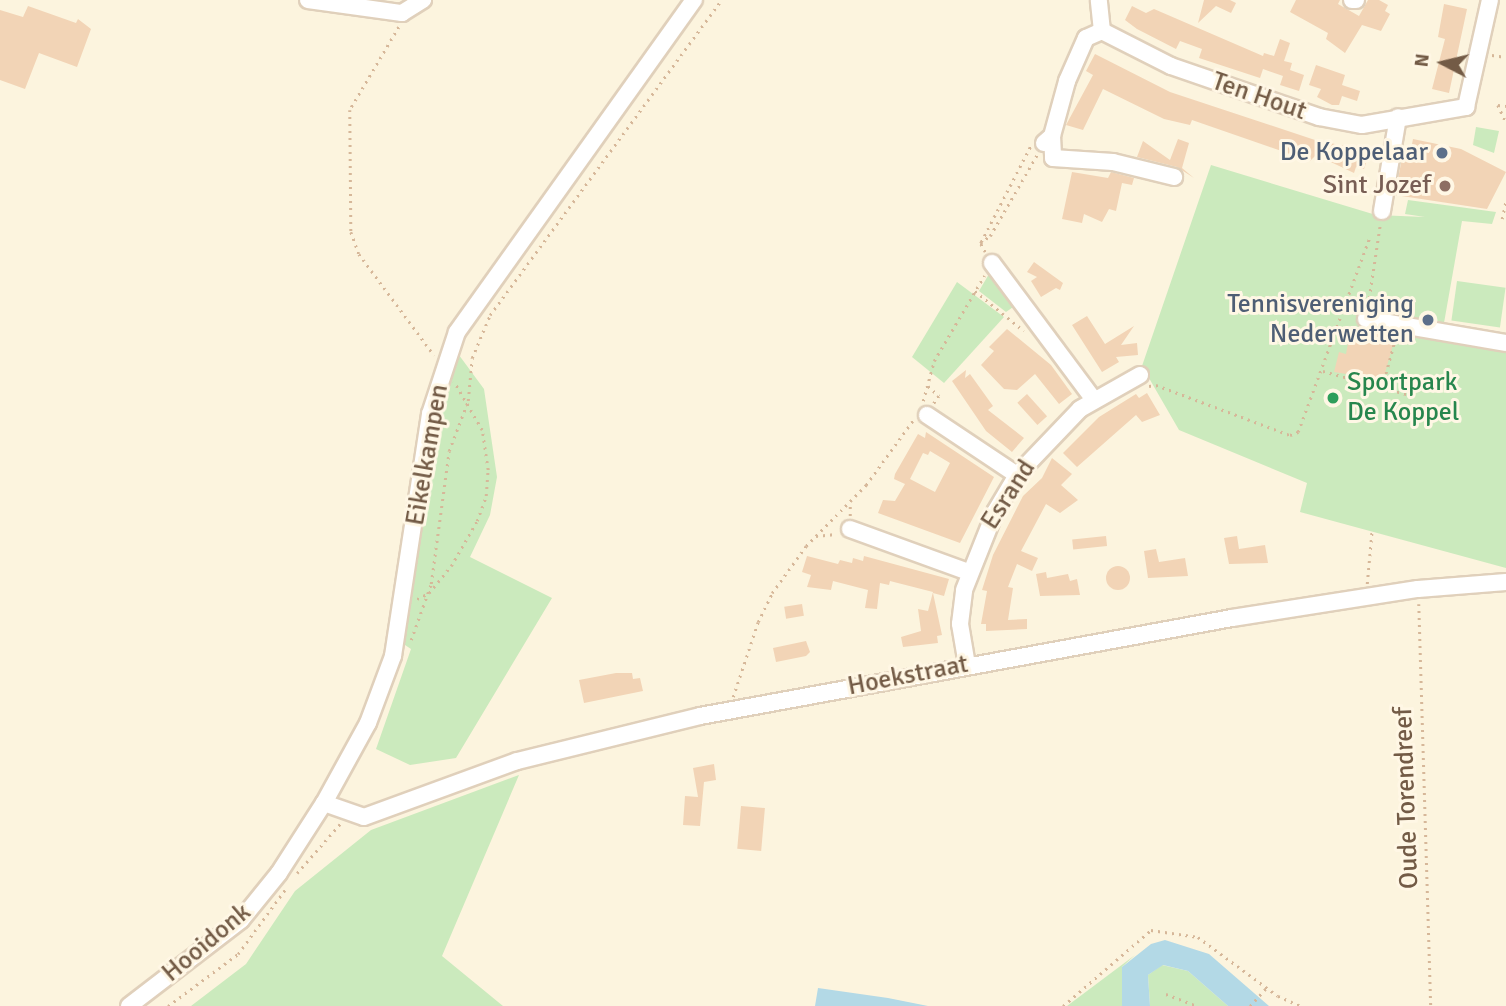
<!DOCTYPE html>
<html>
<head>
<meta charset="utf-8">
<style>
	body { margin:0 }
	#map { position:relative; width:1506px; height:1006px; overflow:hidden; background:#fcf4de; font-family:Signika,sans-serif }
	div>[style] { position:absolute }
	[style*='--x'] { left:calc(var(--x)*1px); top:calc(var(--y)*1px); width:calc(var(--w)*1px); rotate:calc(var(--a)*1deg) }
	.green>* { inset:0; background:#cbeabd; transform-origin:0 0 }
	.water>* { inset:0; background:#b3d9e6 }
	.building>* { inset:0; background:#f2d4b6; transform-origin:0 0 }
	.round { border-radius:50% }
	.path>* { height:2.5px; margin-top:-1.25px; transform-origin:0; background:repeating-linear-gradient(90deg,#d6b799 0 2px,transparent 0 7px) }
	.roads { filter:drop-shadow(2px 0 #e0d0bb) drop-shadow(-2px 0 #e0d0bb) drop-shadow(0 2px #e0d0bb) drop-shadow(0 -2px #e0d0bb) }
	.minor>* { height:16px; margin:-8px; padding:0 8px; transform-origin:8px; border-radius:8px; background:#fff }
	.dots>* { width:19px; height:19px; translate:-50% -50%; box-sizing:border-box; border:4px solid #fff7e5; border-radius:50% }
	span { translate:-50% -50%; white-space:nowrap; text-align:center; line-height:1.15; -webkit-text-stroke:6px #fff7e5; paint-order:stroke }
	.street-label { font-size:26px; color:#735b46 }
	.service-label { font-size:26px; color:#4e5e75 }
	.right { translate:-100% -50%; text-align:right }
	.education-label { font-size:26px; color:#785e54 }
	.leisure-label { font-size:26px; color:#27864d }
	.left { translate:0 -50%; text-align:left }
	.north { position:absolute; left:1408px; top:28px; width:70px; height:70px; -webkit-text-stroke:5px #fff7e5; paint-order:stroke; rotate:277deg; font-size:19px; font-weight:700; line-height:28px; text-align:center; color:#735b46 }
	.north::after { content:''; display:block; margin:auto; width:24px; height:32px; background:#735b46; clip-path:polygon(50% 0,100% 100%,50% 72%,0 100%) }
</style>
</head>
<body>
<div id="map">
	<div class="green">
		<i style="clip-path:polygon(1476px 127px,1499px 131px,1494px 153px,1473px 145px)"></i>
		<i style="clip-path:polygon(1211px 165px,1376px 215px,1425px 217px,1405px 214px,1408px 200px,1496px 212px,1492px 224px,1462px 221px,1441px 340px,1506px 349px,1506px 568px,1300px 512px,1307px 483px,1179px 430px,1142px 366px)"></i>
		<i style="clip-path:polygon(989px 274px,995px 274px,1016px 305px,1006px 312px,979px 291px)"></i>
		<i style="left:1457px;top:281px;width:49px;height:40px;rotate:8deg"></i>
		<i style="clip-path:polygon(957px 282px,1004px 317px,944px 383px,912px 357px)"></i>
		<i style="clip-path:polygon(456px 351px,484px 389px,497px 477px,490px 515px,470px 557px,552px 598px,456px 758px,410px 765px,376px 749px,411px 649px,402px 643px,439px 404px)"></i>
		<i style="clip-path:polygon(519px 775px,442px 956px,503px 1006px,191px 1006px,246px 964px,295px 891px,371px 830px)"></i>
		<i style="clip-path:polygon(1135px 955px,1122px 967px,1122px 1006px,1067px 1006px)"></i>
		<i style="clip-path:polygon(1162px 965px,1188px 971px,1228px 1006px,1150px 1006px,1148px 975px)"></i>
	</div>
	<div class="water">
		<i style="clip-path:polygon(1165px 940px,1209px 954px,1269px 1006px,1228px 1006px,1188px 971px,1163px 965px,1148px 975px,1150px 1006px,1122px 1006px,1122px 967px,1151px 944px)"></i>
		<i style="clip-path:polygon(818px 988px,888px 998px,928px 1006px,815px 1006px)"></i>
	</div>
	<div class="building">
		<i style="clip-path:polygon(1204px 0,1230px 0,1236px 3px,1231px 13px,1216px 6px,1198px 23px)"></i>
		<i style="clip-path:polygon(1296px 0,1340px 0,1338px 4px,1359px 16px,1368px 0,1379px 0,1388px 5px,1385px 11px,1390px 14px,1381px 31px,1362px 25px,1345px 53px,1326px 39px,1328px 33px,1290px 12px)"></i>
		<i style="clip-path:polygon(1444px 4px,1467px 9px,1449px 93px,1432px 89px,1445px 39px,1438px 37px)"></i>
		<i style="clip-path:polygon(28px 6px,76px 23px,78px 19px,91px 29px,77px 67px,39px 53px,25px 89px,0 80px,0 10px,23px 17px)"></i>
		<i style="clip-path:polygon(1132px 6px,1146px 13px,1154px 9px,1263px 56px,1264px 53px,1274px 56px,1280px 39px,1290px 43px,1284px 61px,1292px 63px,1290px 70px,1304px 75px,1299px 91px,1280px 85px,1283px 76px,1263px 69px,1260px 78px,1199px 58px,1202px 49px,1180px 41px,1176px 49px,1137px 29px,1125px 20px)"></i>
		<i style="clip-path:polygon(1095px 54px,1170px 92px,1315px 140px,1370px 151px,1364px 169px,1356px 167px,1354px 173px,1316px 155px,1310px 161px,1192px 120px,1190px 125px,1164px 119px,1103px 89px,1083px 130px,1066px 125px,1093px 75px,1086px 71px)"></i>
		<i style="clip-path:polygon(1316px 65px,1345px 75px,1342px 85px,1360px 91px,1357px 101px,1342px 96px,1339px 105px,1332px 105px,1317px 97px,1321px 89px,1309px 85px)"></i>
		<i style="clip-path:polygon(1178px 139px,1189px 143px,1182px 168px,1194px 178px,1177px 167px,1137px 157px,1143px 141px,1170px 160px)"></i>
		<i style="clip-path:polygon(1413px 139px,1461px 149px,1506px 172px,1487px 209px,1395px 195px,1402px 158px,1409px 160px)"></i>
		<i style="clip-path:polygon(1072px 172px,1108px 178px,1111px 172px,1134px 178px,1132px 185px,1122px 183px,1116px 211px,1109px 209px,1102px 222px,1084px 214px,1082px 223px,1062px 219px)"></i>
		<i style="clip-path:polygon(1034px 262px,1063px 283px,1060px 290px,1056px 288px,1041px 297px,1031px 281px,1037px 277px,1027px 272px)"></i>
		<i style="clip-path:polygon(1087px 316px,1105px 344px,1134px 326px,1121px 345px,1137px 343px,1138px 355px,1116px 357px,1119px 362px,1102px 372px,1072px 325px)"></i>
		<i style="clip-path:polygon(1351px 326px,1395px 338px,1383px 380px,1334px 372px,1339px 352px,1346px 354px)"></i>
		<i style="clip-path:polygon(1007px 329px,1051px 365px,1072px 394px,1059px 404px,1035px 374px,1017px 390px,1004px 389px,981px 365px,994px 351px,989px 347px)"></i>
		<i style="clip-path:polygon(966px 370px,965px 378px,970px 374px,993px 406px,988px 410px,1024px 438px,1012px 452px,986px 431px,952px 381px)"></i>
		<i style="clip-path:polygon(1147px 393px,1160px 415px,1142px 422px,1136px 415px,1077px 467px,1063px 453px,1099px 417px,1136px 394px,1139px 398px)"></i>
		<i style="left:1027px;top:394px;width:30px;height:13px;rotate:48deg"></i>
		<i style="clip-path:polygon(evenodd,926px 432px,994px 477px,960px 543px,878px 513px,883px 500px,895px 501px,905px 484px,894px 479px,895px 474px,918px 434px,925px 438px,926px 432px,930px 451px,950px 463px,935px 492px,910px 479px,923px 453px,928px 455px,930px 451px)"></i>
		<i style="clip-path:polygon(1052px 458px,1072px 474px,1061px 485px,1078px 500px,1060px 513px,1046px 504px,1021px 551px,1038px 558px,1032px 571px,1017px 564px,1008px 587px,1013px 588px,1008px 620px,1027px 619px,1027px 629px,986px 631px,986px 624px,981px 624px,987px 591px,982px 590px,993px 555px,1023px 496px,1042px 478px)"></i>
		<i style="left:1106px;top:536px;width:10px;height:34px;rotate:84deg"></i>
		<i style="clip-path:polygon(1237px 536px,1239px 549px,1265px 545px,1268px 563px,1229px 564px,1224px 538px)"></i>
		<i style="clip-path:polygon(1156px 549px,1159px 562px,1185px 558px,1188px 576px,1148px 578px,1144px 551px)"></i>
		<i style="clip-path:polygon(807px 556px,838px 564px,840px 560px,852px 563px,853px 558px,863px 561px,864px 556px,949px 579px,944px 596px,933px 593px,942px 635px,937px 636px,938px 643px,903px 647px,901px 637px,921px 631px,918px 609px,928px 611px,933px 592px,890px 581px,889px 585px,880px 583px,877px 609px,865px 608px,868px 590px,833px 581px,831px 590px,807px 587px,811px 575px,802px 572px)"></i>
		<i class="round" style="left:1106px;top:566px;width:24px;height:24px"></i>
		<i style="clip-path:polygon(1046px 572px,1047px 578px,1068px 574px,1070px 581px,1077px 579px,1080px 595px,1040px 596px,1036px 574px)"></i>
		<i style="left:802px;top:604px;width:12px;height:18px;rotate:81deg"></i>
		<i style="clip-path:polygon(806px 641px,810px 652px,806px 656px,776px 662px,773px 648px)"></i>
		<i style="clip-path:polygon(616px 673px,632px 673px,633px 679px,640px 678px,643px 691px,584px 703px,579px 680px)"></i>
		<i style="clip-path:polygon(714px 764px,716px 780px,704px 782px,700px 826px,683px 825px,685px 796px,698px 797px,693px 768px)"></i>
		<i style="left:741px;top:806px;width:24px;height:43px;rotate:5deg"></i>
	</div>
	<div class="path">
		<i style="--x:399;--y:27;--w:96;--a:120.6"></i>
		<i style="--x:350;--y:110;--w:122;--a:89.5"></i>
		<i style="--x:351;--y:232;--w:23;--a:70"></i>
		<i style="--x:359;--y:254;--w:126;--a:53.4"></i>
		<i style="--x:1492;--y:55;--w:14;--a:8"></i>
		<i style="--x:1498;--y:105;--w:19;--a:65"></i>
		<i style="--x:1498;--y:105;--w:8;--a:7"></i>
		<i style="--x:1502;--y:219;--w:19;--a:-78"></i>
		<i style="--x:981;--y:242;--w:109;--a:-62.7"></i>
		<i style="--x:985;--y:252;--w:10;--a:-119"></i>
		<i style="--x:980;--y:243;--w:12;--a:-35"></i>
		<i style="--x:990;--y:236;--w:94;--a:-59.9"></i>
		<i style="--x:975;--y:291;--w:63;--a:39.2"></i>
		<i style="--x:1368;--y:305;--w:81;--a:-81.5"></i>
		<i style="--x:1323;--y:371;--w:93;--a:15.5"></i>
		<i style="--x:928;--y:386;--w:15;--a:42"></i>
		<i style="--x:939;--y:396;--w:11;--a:124"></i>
		<i style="--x:1149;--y:386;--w:7;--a:-8"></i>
		<i style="--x:1156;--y:385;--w:143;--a:20.5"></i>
		<i style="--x:1290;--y:435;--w:9;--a:-21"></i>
		<i style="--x:1298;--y:432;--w:209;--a:-69.8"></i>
		<i style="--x:1382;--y:387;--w:53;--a:-74.6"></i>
		<i style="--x:923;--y:401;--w:41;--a:-74.6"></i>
		<i style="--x:934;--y:361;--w:99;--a:-59.5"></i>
		<i style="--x:850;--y:516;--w:14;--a:-90"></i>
		<i style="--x:816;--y:536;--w:20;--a:-6"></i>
		<i style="--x:1367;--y:584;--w:55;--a:-84.8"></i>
		<i style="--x:417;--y:599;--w:13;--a:-27"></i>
		<i style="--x:429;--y:593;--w:35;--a:-51"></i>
		<i style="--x:451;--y:566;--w:52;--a:-60"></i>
		<i style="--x:477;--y:521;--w:27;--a:-70"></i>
		<i style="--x:486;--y:496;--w:26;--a:-86"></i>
		<i style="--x:488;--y:470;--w:40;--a:-98.5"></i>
		<i style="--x:482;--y:430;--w:56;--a:-120.3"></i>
		<i style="--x:1419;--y:604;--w:402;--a:88.3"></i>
		<i style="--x:411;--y:640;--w:59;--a:-70.3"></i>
		<i style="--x:431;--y:584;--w:134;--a:-82.3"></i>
		<i style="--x:449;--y:451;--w:53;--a:-69.2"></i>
		<i style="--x:468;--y:401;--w:43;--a:-84.7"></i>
		<i style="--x:472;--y:358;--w:47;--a:-67.3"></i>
		<i style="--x:490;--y:315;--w:391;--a:-53.7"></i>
		<i style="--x:733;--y:697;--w:79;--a:-71.6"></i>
		<i style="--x:758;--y:622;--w:32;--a:-64"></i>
		<i style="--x:772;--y:593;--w:58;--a:-54.1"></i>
		<i style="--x:806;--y:546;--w:86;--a:-45.5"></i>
		<i style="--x:866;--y:485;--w:82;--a:-54"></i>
		<i style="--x:297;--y:873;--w:67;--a:-48.7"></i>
		<i style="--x:1166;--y:994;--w:33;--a:21"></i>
		<i style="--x:168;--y:1006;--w:87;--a:-36.6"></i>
		<i style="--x:238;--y:954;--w:83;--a:-53.8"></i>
		<i style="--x:1063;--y:1006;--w:116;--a:-40.8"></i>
		<i style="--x:1151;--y:930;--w:48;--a:8.5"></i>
		<i style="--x:1198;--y:937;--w:99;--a:36.4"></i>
		<i style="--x:1278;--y:996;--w:24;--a:24"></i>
		<i style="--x:1250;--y:1006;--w:27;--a:-48"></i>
	</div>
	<div class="roads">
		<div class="minor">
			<i style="--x:308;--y:0;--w:95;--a:7.9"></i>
			<i style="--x:402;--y:13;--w:25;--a:-32"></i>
			<i style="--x:1352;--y:0;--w:4;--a:0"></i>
			<i style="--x:1102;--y:31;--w:77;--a:26.9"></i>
			<i style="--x:1171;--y:66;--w:157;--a:19"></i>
			<i style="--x:1319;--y:117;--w:44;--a:10.5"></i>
			<i style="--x:1362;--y:125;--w:106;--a:-9.8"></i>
			<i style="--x:1466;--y:107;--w:110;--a:-77.4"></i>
			<i style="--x:1052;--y:136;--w:57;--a:-74.7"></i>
			<i style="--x:1067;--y:81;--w:47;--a:-66.2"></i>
			<i style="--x:1086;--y:38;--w:17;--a:-24"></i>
			<i style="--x:1102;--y:31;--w:31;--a:-96"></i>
			<i style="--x:1044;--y:143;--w:11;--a:-41"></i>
			<i style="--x:1052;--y:136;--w:22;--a:87"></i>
			<i style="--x:1053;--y:158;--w:60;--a:3.8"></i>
			<i style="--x:1113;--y:162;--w:63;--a:13.8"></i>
			<i style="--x:1382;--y:211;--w:95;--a:-80.3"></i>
			<i style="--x:992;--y:263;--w:171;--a:53.3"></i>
			<i style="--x:1366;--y:319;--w:142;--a:9.7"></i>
			<i style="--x:927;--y:415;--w:108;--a:33.7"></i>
			<i style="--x:850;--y:529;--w:126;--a:20"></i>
			<i style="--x:967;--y:665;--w:42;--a:-99.7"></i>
			<i style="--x:960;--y:624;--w:34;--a:-83"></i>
			<i style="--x:964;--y:590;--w:84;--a:-68.3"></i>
			<i style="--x:995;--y:512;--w:43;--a:-59.3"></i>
			<i style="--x:1017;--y:475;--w:91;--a:-46.3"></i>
			<i style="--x:1080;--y:409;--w:69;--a:-29.5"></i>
			<i style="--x:324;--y:803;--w:42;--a:19.3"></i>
			<i style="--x:364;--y:817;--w:163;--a:-20.1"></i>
			<i style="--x:517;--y:761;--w:188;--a:-13.8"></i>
			<i style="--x:700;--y:716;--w:541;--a:-10.44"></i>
			<i style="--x:1232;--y:618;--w:188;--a:-8.9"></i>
			<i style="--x:1418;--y:589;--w:88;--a:-4.5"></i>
			<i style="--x:129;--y:1006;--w:141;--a:-37.5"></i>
			<i style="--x:241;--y:920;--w:60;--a:-51"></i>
			<i style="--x:279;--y:873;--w:83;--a:-57.3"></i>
			<i style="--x:324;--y:803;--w:91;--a:-61.2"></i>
			<i style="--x:368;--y:723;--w:72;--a:-69.5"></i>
			<i style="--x:393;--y:656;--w:245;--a:-81.3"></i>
			<i style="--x:430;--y:414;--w:86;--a:-71.8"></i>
			<i style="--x:457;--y:332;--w:408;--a:-54.5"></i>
		</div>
	</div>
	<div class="dots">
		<i style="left:1442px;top:153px;background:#5c6f8a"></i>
		<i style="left:1445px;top:186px;background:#8d6e63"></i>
		<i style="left:1428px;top:320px;background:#5c6f8a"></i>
		<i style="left:1333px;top:398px;background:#2e9e5b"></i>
	</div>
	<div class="street-label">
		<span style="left:1259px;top:97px;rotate:19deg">Ten Hout</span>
		<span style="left:428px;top:455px;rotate:-80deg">Eikelkampen</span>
		<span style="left:1009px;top:495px;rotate:-57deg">Esrand</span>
		<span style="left:908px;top:676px;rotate:-11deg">Hoekstraat</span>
		<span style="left:1407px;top:798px;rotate:-92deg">Oude Torendreef</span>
		<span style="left:207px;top:943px;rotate:-40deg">Hooidonk</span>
	</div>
	<div class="service-label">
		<span class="right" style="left:1428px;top:153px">De Koppelaar</span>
		<span class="right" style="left:1414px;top:320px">Tennisvereniging<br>Nederwetten</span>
	</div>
	<div class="education-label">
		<span class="right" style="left:1431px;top:186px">Sint Jozef</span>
	</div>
	<div class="leisure-label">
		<span class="left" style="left:1347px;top:398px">Sportpark<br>De Koppel</span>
	</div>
	<div class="north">N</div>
</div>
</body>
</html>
